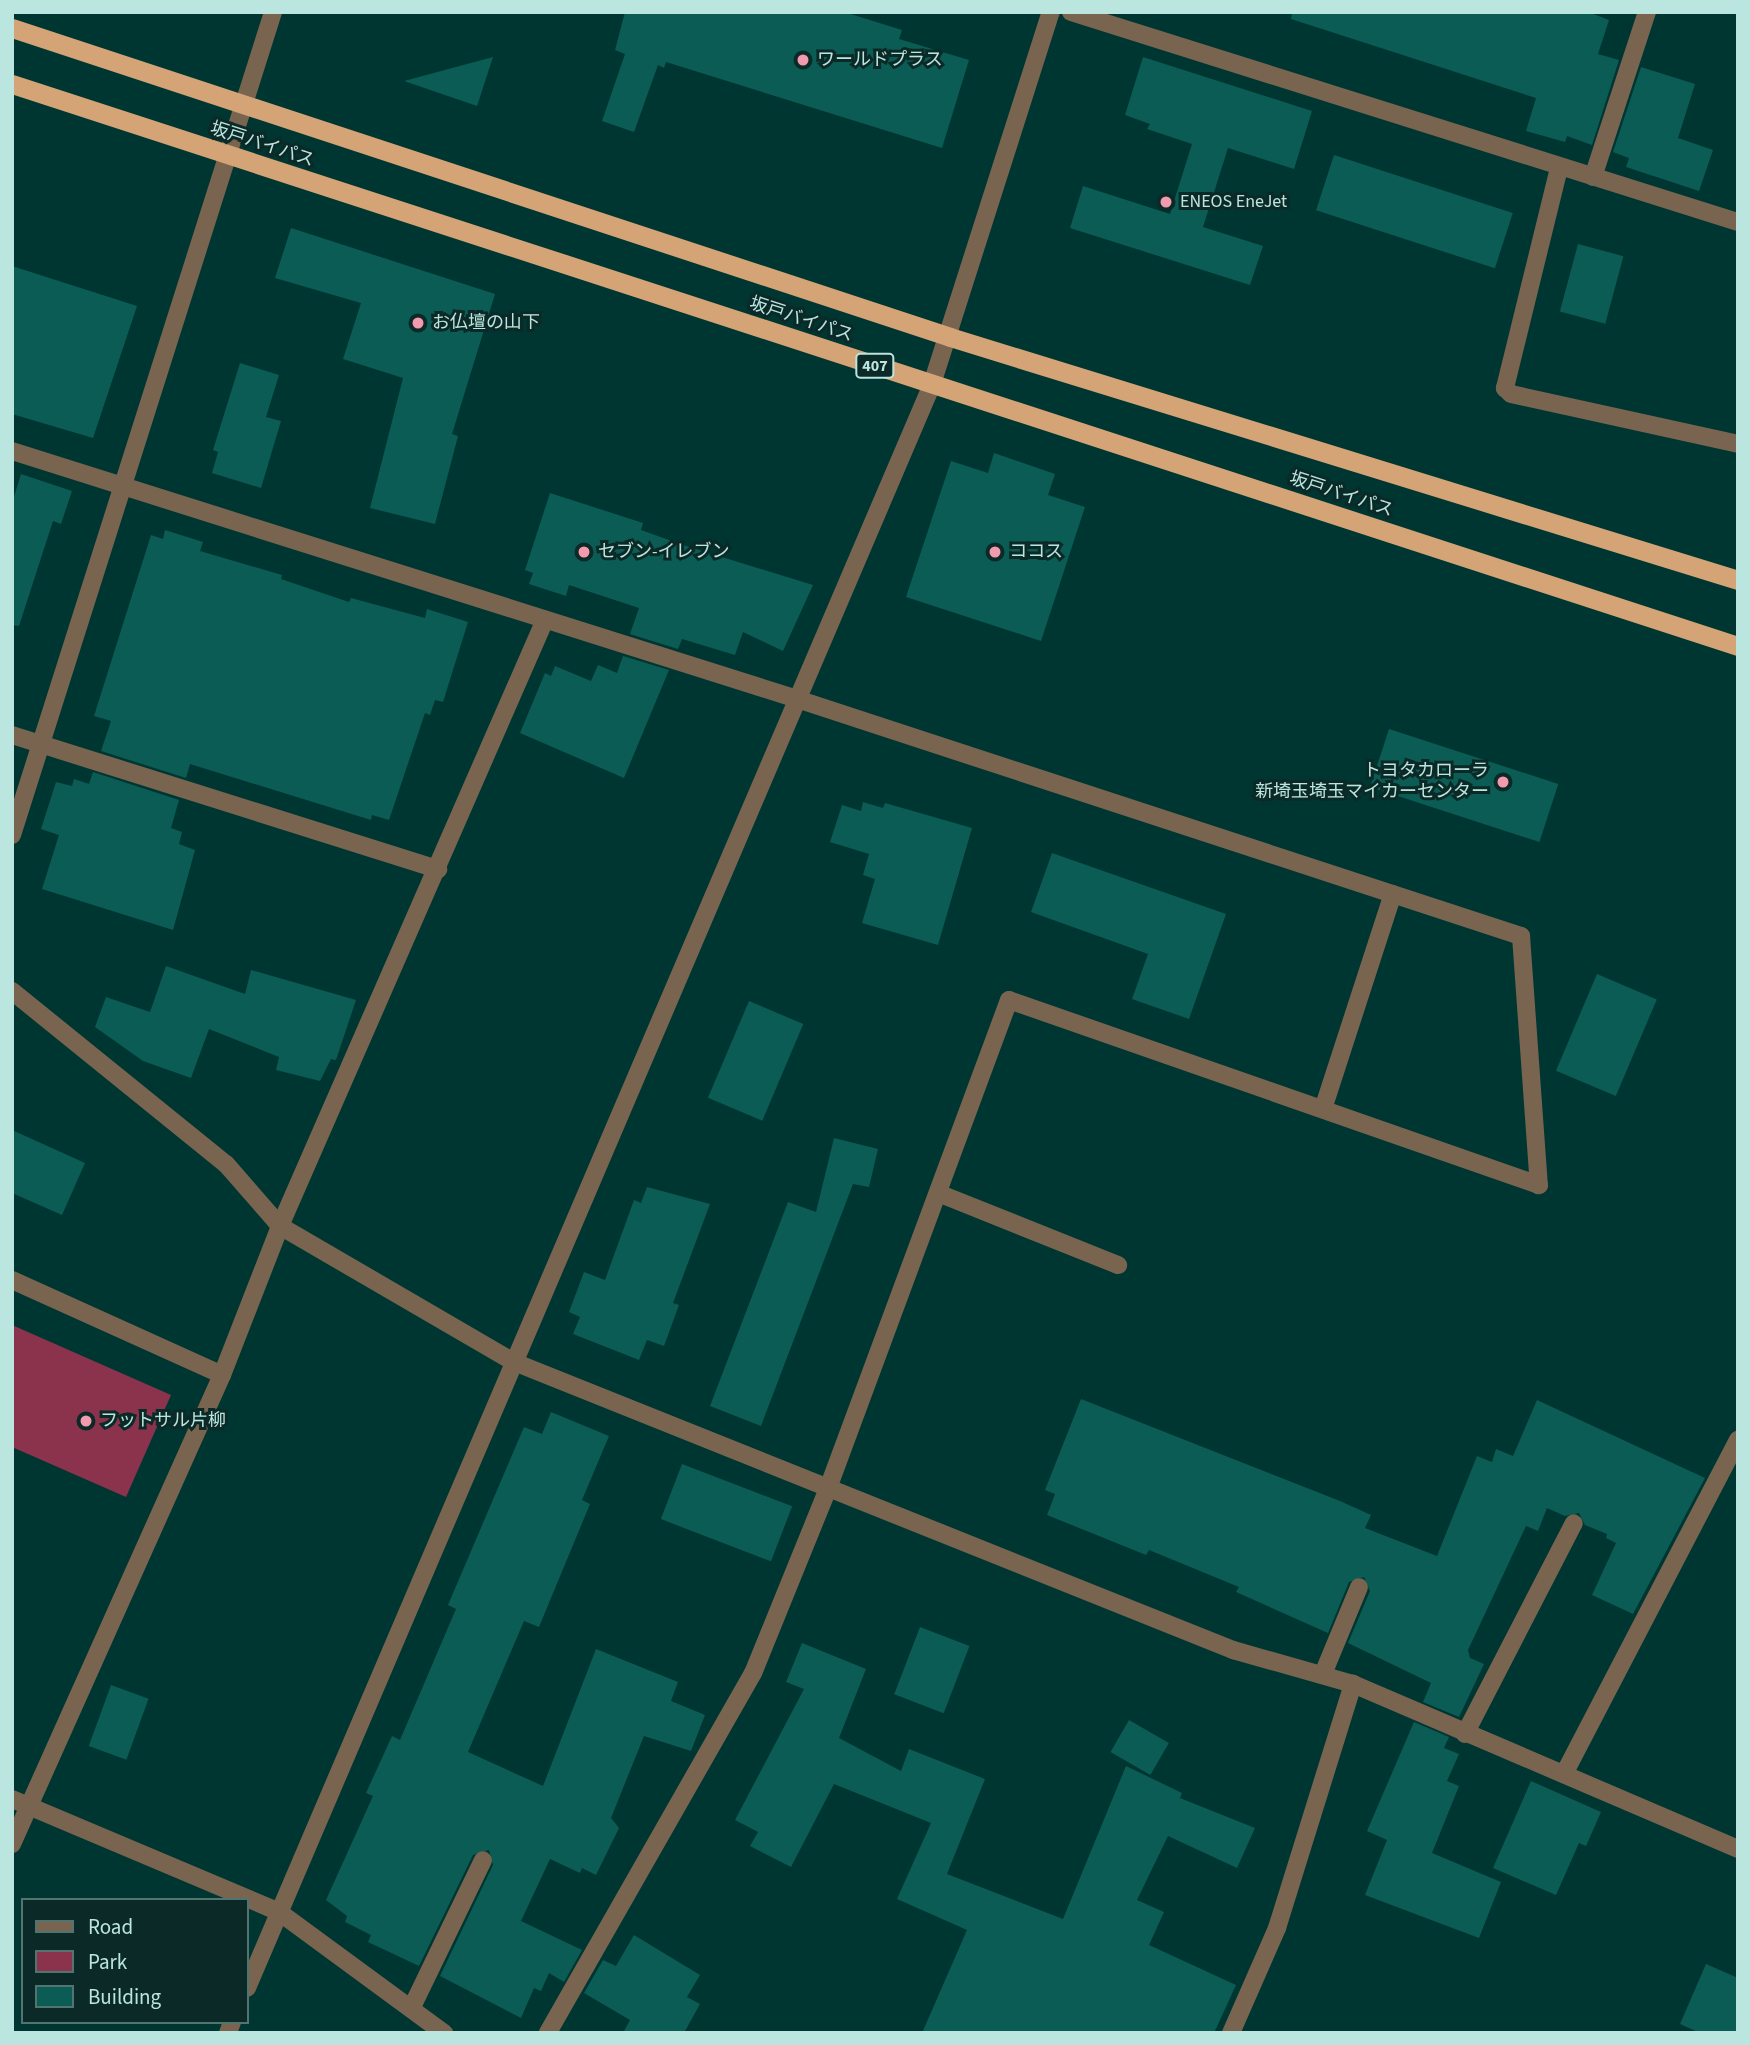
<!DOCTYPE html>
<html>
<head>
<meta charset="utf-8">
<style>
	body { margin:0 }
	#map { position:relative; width:1750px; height:2045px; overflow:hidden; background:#003631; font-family:"Source Sans 3","Noto Sans JP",sans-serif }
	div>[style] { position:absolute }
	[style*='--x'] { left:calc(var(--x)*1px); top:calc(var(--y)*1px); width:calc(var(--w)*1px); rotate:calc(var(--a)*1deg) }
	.green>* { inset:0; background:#8b334c }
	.building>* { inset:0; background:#0b5c55; transform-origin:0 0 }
	.service>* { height:18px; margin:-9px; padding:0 9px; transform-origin:9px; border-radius:9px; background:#796450 }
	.minor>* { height:18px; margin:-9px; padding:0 9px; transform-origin:9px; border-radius:9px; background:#796450 }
	.tertiary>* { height:18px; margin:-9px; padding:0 9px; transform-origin:9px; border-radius:9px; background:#796450 }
	.trunk>* { height:19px; margin:-9.5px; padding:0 9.5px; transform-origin:9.5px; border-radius:9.5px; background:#d4a476 }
	.dots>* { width:19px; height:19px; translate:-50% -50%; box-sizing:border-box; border:4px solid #0b2926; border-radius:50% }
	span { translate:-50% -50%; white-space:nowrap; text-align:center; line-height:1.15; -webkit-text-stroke:6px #0b2926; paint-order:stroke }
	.shield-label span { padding:2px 5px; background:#0b2926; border:2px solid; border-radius:5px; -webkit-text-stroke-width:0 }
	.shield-label { font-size:16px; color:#bbe5df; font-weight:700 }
	.poi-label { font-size:18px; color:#bbe5df }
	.left { translate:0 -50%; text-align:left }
	.right { translate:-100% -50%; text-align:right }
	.street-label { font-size:18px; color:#bbe5df }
	.frame { position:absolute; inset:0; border:14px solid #bbe5df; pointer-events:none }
	.legend { position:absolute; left:21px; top:1898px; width:228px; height:126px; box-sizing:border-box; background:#0b2926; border:2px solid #517470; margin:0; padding:9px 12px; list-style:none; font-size:21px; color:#bbe5df }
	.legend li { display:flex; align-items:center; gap:14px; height:35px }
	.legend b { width:35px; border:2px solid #517470 }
</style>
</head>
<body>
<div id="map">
	<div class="green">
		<i style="clip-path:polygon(12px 1325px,171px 1395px,126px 1497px,12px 1447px)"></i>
	</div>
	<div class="building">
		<i style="clip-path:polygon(625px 12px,844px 12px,902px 30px,899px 39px,969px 60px,942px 148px,666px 62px,664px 68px,658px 65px,634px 132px,602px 121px,625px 54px,615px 50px)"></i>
		<i style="clip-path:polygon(1292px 12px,1588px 12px,1609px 20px,1598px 54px,1619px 60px,1592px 145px,1567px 136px,1565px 142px,1526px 131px,1536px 98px,1291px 19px)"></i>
		<i style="clip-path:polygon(493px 57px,477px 106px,404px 81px)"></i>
		<i style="clip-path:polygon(1143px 57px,1312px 111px,1294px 169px,1228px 148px,1203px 227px,1263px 246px,1250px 285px,1070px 228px,1083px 186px,1170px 214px,1192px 144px,1147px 129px,1150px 124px,1125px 115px)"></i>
		<i style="clip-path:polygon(1641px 67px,1695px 84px,1678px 138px,1713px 150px,1699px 191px,1626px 167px,1629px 158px,1613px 152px)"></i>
		<i style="left:1334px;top:155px;width:188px;height:58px;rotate:18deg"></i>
		<i style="clip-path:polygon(291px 228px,495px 294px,452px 434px,458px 436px,435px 524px,370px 508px,403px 378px,343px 359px,361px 303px,275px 278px)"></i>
		<i style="left:1578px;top:244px;width:47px;height:70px;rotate:15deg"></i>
		<i style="clip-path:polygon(12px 266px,137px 306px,93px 438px,12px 414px)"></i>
		<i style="clip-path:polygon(240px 363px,279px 375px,266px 417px,281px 421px,261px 488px,212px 473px,218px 452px,213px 450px)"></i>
		<i style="clip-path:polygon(994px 453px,1055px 474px,1048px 495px,1085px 507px,1041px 641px,906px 597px,951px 461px,988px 473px)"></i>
		<i style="clip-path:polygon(21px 474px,72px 491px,61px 524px,53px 521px,19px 626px,12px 625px,12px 503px)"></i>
		<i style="clip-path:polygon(550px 493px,643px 523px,641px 530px,683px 545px,813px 585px,783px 651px,743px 632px,735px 655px,682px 639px,678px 649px,630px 634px,639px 608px,569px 585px,566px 596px,529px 584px,533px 573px,525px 570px)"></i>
		<i style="clip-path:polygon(165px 530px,203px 542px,200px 551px,282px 575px,281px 579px,349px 602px,351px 598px,425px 618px,427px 609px,468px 622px,443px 702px,435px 700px,430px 715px,425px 713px,389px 820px,372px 815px,371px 820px,190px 764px,186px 778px,101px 751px,111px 721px,94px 716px,151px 535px,163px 539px)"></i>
		<i style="clip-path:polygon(623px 656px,669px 670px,624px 778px,520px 733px,545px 673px,551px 676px,555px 666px,591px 681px,598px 665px,617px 673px)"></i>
		<i style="left:1389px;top:729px;width:178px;height:61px;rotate:18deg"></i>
		<i style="clip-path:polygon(93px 772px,179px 800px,171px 828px,182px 832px,179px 844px,195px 850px,173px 930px,42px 889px,59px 835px,41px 829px,56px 782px,72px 786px,74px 779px,89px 784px)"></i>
		<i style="clip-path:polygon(863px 802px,883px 808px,885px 803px,972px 828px,938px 945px,862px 923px,875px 879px,863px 875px,869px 854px,830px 842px,842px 805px,861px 811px)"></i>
		<i style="clip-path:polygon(1052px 853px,1226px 914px,1189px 1019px,1132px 999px,1148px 954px,1031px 912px)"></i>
		<i style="clip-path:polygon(166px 966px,245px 994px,251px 970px,356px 1000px,336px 1060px,331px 1059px,320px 1081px,276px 1070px,279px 1057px,209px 1029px,191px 1078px,143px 1061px,95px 1027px,106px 997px,150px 1012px)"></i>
		<i style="left:1597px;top:974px;width:65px;height:105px;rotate:23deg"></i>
		<i style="left:749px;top:1001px;width:59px;height:105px;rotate:23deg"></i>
		<i style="clip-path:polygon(12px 1130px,85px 1163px,62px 1215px,12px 1193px)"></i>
		<i style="clip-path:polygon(834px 1138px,878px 1149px,869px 1187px,853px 1184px,761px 1426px,710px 1406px,788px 1202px,816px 1212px)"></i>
		<i style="clip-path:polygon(647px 1187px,710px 1204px,673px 1303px,679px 1305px,664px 1346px,647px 1340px,639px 1360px,573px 1334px,580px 1317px,569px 1312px,584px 1272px,605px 1280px,634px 1200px,641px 1203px)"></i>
		<i style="clip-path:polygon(1081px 1399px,1340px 1501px,1371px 1515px,1365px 1528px,1437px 1556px,1477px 1456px,1492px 1462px,1496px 1449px,1513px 1456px,1537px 1400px,1705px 1478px,1633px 1614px,1592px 1595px,1616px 1543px,1606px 1538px,1607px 1534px,1585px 1525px,1579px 1513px,1565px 1516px,1547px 1508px,1538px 1531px,1526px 1526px,1468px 1650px,1470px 1658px,1484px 1664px,1459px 1717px,1423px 1702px,1431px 1683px,1348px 1643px,1370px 1591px,1364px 1577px,1349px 1582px,1328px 1633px,1236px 1592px,1239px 1587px,1149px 1550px,1146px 1555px,1047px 1515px,1055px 1494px,1045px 1490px)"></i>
		<i style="clip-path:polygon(551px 1412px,609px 1436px,582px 1500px,590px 1504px,539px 1627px,524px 1621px,468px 1752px,543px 1786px,596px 1649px,678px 1682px,671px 1701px,705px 1715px,691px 1751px,644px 1736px,611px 1818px,619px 1828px,596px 1875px,582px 1868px,580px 1873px,550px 1859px,521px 1921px,582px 1950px,564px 1982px,549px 1973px,541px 1991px,534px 1988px,521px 2018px,440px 1976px,493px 1865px,489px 1850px,473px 1855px,419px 1966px,368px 1942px,371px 1935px,345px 1922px,347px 1916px,326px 1900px,373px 1796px,366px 1793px,392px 1736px,400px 1740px,456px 1609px,448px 1605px,524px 1427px,542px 1434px)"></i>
		<i style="left:682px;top:1464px;width:118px;height:59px;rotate:21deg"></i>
		<i style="left:920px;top:1627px;width:53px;height:72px;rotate:21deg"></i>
		<i style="clip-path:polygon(802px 1643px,866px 1669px,839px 1738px,901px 1771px,909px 1749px,985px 1779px,947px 1874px,1063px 1919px,1126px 1766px,1182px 1793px,1180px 1798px,1255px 1828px,1237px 1868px,1168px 1836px,1137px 1900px,1164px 1912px,1149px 1945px,1236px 1985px,1214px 2033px,922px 2033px,967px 1930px,897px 1899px,931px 1823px,834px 1784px,791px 1867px,750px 1846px,758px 1832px,735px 1820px,804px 1689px,786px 1682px)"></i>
		<i style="left:111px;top:1685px;width:40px;height:65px;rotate:20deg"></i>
		<i style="left:1129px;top:1720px;width:46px;height:37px;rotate:30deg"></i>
		<i style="clip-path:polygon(1414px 1722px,1449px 1737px,1444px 1748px,1459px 1754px,1447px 1781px,1459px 1786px,1432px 1853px,1501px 1882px,1479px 1938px,1365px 1895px,1387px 1840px,1367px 1831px)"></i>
		<i style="clip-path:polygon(1531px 1781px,1601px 1812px,1586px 1846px,1579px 1843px,1556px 1895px,1493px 1868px)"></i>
		<i style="clip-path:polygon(634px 1935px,700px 1975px,687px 1997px,700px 2004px,684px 2033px,623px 2033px,630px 2020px,584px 1993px,603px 1960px,616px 1966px)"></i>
		<i style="clip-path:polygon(1706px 1964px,1738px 1978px,1738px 2033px,1700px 2033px,1680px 2024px)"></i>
	</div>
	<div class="service">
		<i style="--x:938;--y:1193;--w:194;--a:21.8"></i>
		<i style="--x:1323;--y:1674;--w:94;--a:-67.5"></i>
		<i style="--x:1465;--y:1734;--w:237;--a:-62.7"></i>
		<i style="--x:412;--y:2007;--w:163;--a:-64.2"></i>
	</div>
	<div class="minor">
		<i style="--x:1071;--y:12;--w:699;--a:17.48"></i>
		<i style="--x:1559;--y:168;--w:227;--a:103.8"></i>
		<i style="--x:1505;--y:388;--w:8;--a:45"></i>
		<i style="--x:1511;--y:394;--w:232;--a:12.4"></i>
		<i style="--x:1593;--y:177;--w:174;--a:-71.9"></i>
		<i style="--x:12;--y:451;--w:823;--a:17.53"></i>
		<i style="--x:797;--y:699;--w:762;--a:18.13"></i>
		<i style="--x:1521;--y:936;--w:250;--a:85.9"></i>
		<i style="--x:1539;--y:1185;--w:561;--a:-160.76"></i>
		<i style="--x:1009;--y:1000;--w:524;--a:110.34"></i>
		<i style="--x:827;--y:1491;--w:196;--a:112.1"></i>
		<i style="--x:753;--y:1673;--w:414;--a:119.7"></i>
		<i style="--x:12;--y:735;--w:447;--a:17.5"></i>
		<i style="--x:12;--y:835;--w:863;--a:-72.4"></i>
		<i style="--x:12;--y:991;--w:275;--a:39"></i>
		<i style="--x:226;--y:1164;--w:82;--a:48.9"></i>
		<i style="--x:280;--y:1226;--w:271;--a:30.2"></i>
		<i style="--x:514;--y:1362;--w:775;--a:21.83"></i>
		<i style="--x:1233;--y:1650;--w:125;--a:15.8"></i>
		<i style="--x:1353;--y:1684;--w:419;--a:23.2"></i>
		<i style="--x:1323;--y:1109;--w:226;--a:-72"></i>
		<i style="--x:12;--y:1280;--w:230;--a:24.3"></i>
		<i style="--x:1564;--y:1774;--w:377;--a:-62.5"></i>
		<i style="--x:12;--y:1799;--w:290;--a:22.9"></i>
		<i style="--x:279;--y:1912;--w:205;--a:36.3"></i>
		<i style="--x:12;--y:1844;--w:514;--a:-65.88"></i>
		<i style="--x:222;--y:1375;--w:160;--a:-68.7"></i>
		<i style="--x:280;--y:1226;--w:659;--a:-66.39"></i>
		<i style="--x:1231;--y:2033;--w:115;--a:-66.3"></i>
		<i style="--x:1277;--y:1928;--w:256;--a:-72.7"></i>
	</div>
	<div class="tertiary">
		<i style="--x:247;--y:1988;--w:1744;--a:-66.87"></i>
		<i style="--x:932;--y:384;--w:391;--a:-72.3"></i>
		<i style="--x:228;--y:2033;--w:12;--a:-70"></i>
	</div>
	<div class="trunk">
		<i style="--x:12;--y:28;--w:988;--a:18.23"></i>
		<i style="--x:950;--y:337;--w:825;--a:17.14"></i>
		<i style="--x:12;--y:84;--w:1815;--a:18.04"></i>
	</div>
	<div class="dots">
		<i style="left:803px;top:60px;background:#f29aae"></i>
		<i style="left:1166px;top:202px;background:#f29aae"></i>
		<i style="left:418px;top:323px;background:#f29aae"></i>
		<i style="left:584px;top:552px;background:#f29aae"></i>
		<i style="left:995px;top:552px;background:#f29aae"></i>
		<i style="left:1503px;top:782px;background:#f29aae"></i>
		<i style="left:86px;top:1421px;background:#f29aae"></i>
	</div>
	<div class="shield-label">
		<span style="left:875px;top:366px">407</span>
	</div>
	<div class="poi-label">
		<span class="left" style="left:817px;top:60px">ワールドプラス</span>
		<span class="left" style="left:1180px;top:202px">ENEOS EneJet</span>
		<span class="left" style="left:432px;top:323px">お仏壇の山下</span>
		<span class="left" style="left:598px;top:552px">セブン-イレブン</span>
		<span class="left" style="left:1009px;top:552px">ココス</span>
		<span class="right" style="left:1489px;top:782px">トヨタカローラ<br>新埼玉埼玉マイカーセンター</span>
		<span class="left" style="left:100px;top:1421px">フットサル片柳</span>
	</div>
	<div class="street-label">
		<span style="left:262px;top:145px;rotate:18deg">坂戸バイパス</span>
		<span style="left:801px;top:320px;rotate:18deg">坂戸バイパス</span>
		<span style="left:1341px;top:495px;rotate:18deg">坂戸バイパス</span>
	</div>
	<div class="frame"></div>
	<ul class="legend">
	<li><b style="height:9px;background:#796450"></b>Road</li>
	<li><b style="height:19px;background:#8b334c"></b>Park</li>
	<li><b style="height:19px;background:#0b5c55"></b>Building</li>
	</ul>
</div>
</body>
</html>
